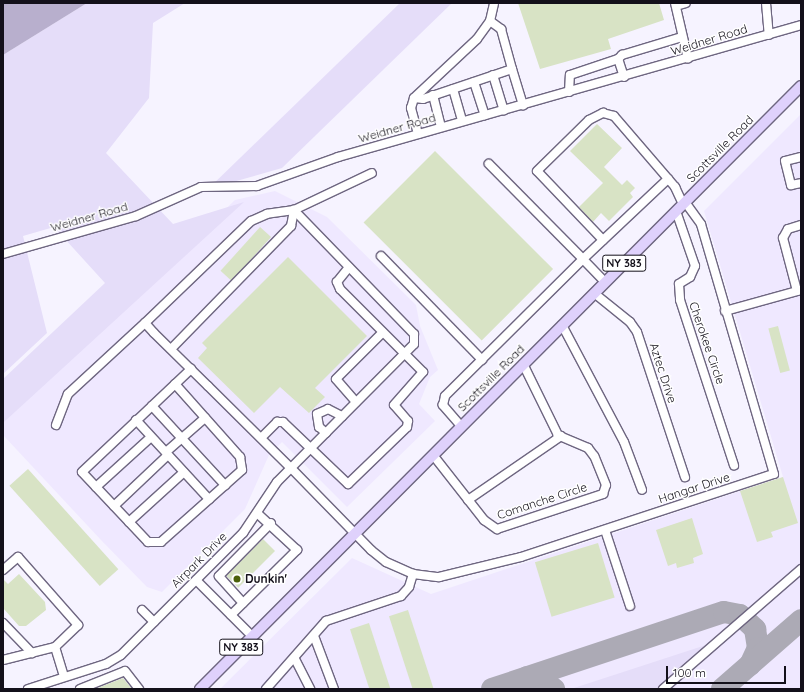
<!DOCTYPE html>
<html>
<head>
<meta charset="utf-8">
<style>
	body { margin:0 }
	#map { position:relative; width:804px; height:692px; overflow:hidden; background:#f6f3ff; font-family:Quicksand,sans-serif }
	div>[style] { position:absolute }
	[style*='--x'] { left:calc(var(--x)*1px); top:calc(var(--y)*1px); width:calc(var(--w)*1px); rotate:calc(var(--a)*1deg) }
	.built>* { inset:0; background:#efe8ff }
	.green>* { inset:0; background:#e5ddf9 }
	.water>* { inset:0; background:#b8afcd }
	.taxiway>* { height:22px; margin:-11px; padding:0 11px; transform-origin:11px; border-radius:11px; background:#acaab5 }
	.building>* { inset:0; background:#d8e3c5; transform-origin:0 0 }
	.roads { filter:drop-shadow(1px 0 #6e6680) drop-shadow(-1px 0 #6e6680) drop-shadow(0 1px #6e6680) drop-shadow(0 -1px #6e6680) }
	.minor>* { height:8px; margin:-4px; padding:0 4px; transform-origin:4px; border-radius:4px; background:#fff }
	.major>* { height:10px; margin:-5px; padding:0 5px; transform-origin:5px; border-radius:5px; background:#dfd1fc }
	.dots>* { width:11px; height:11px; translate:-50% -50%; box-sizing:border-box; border:2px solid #fff; border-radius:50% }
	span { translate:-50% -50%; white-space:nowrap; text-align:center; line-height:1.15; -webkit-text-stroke:3px #fff; paint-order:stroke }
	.shield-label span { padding:1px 3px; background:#fff; border:1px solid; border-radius:3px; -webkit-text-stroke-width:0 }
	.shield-label { font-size:11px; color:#13101a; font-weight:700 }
	.street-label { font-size:12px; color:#13101a }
	.poi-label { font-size:12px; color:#13101a; font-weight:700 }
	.left { translate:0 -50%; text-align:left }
	.frame { position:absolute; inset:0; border:4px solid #13101a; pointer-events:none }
	.scale { position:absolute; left:666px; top:666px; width:120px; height:18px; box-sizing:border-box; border:2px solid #13101a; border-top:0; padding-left:5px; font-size:12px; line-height:14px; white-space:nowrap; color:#13101a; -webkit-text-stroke:3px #fff; paint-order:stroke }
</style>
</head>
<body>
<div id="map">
	<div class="built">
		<i style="clip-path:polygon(801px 114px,801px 689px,220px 689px,352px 558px,431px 594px,783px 477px,704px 211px)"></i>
		<i style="clip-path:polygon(275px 191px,327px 217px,416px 305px,420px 326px,438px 370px,430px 377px,419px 404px,435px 421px,347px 507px,282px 442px,269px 455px,245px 509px,162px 592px,147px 587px,101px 540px,3px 435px,3px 423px,235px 200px)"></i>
	</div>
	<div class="green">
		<i style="clip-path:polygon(87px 3px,185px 3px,153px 23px,149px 98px,106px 153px,173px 224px,244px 202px,3px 423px,3px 379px,105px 283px,54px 227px,23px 236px,47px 333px,3px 374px,3px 55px)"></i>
		<i style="clip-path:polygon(400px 3px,452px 3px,282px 168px,208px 189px)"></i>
		<i style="clip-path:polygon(706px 645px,657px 689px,574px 689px,574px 688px)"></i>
	</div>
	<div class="water">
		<i style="clip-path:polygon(3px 3px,87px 3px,3px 55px)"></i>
	</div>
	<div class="taxiway">
		<i style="--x:527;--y:677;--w:13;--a:4"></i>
		<i style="--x:540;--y:678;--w:18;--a:38"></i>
		<i style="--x:492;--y:689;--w:244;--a:-18.4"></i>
		<i style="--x:724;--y:612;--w:16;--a:11"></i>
		<i style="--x:740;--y:615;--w:21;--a:43"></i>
		<i style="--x:755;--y:629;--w:19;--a:81"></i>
		<i style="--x:758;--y:648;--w:19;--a:115"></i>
		<i style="--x:722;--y:689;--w:105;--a:-41.1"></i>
	</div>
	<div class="building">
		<i style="clip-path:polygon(518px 3px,659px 3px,664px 20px,608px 39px,611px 49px,540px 69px)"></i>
		<i style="clip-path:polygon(597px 124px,622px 148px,604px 167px,622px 185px,627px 180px,635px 188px,630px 193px,633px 197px,609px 221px,601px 213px,593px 222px,579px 207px,603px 183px,570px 151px)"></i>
		<i style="left:435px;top:151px;width:167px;height:101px;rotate:45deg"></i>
		<i style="left:260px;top:227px;width:15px;height:59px;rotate:42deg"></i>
		<i style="clip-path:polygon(288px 257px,367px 336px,315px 388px,325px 397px,309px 413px,280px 387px,254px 413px,198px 358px,207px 348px,202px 343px)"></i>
		<i style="left:778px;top:326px;width:46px;height:10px;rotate:75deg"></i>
		<i style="left:28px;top:469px;width:135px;height:25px;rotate:48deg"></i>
		<i style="clip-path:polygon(783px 477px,798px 523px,771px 532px,773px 537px,757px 542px,740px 491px)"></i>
		<i style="clip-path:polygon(692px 518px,703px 554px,693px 558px,694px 563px,677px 568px,676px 563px,668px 566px,656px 530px)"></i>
		<i style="left:263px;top:539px;width:17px;height:52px;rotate:45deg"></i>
		<i style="left:598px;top:543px;width:57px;height:66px;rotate:73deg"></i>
		<i style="clip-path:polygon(19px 574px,45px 602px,46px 610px,26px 626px,19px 626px,3px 608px,3px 579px,8px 584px)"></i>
		<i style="left:408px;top:610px;width:83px;height:20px;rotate:72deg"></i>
		<i style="left:369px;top:623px;width:70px;height:20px;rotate:72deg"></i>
		<i style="clip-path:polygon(123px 678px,132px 689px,95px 689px)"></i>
	</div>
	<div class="roads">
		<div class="minor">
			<i style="--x:675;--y:3;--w:57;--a:76.9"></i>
			<i style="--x:766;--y:3;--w:32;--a:85"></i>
			<i style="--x:676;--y:6;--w:10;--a:-17"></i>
			<i style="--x:490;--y:21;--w:14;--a:36"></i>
			<i style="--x:501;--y:29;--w:41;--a:74.6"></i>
			<i style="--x:493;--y:75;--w:37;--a:73"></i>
			<i style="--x:624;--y:77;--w:19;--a:-108"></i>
			<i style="--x:618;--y:59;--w:6;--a:-45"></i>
			<i style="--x:622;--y:55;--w:63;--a:-16.7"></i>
			<i style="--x:474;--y:82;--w:35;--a:72"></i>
			<i style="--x:453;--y:89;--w:33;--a:74"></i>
			<i style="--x:569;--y:92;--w:17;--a:-87"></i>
			<i style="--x:570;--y:75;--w:51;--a:-18.4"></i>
			<i style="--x:433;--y:95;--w:33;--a:76"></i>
			<i style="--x:414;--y:98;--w:9;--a:6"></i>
			<i style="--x:423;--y:99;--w:94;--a:-18.6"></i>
			<i style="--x:512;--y:69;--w:38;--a:73"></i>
			<i style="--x:418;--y:134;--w:27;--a:-105"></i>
			<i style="--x:411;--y:108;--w:10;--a:-73"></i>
			<i style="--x:414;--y:98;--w:86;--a:-43.1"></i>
			<i style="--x:477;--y:39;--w:22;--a:-54"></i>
			<i style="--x:490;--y:21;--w:18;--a:-77"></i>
			<i style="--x:801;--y:157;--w:16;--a:166"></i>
			<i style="--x:785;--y:161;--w:25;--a:76"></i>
			<i style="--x:791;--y:185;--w:10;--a:-11"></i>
			<i style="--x:676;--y:211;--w:58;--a:70.9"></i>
			<i style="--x:695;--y:266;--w:12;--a:114"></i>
			<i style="--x:690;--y:277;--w:13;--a:148"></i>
			<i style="--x:679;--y:284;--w:16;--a:86"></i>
			<i style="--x:680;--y:300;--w:174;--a:71.9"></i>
			<i style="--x:603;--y:240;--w:95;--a:-133.7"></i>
			<i style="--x:537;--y:171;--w:73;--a:-44.4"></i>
			<i style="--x:589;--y:120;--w:16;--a:-27"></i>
			<i style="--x:603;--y:113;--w:11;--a:15"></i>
			<i style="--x:614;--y:116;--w:94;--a:49.3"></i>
			<i style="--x:675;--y:187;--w:19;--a:65"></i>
			<i style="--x:3;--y:254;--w:138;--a:-15.9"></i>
			<i style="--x:136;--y:216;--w:71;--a:-24"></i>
			<i style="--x:201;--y:187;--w:56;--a:-1"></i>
			<i style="--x:257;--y:186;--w:86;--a:-19.7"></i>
			<i style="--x:338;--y:157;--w:481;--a:-15.9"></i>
			<i style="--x:381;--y:256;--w:145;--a:45.8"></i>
			<i style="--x:605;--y:282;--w:32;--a:-134"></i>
			<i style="--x:583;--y:259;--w:117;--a:-43.3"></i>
			<i style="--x:797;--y:291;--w:55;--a:-104.8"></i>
			<i style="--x:783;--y:238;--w:10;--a:-61"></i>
			<i style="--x:788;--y:229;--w:14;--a:-17"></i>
			<i style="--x:594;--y:293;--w:46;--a:38.9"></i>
			<i style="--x:630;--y:322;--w:12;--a:55"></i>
			<i style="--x:637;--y:332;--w:153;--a:71.7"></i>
			<i style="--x:725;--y:311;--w:79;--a:-15.4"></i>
			<i style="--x:562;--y:325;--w:132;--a:62.1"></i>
			<i style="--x:624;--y:442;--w:51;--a:69.4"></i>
			<i style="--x:171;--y:349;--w:172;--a:-45.7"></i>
			<i style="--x:291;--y:226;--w:16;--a:-79"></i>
			<i style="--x:294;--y:210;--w:27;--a:172"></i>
			<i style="--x:267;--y:214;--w:17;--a:156"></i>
			<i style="--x:251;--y:221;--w:147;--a:136.1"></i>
			<i style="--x:145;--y:323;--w:13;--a:48"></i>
			<i style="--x:154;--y:333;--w:76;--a:44.5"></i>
			<i style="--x:208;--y:386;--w:117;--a:44.7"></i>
			<i style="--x:291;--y:468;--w:115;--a:45.7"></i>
			<i style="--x:371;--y:550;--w:19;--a:39"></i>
			<i style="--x:386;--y:562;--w:30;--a:24"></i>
			<i style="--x:413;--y:574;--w:26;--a:7"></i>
			<i style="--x:439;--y:577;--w:84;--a:-13.7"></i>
			<i style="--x:521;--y:557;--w:266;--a:-18.2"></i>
			<i style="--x:774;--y:474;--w:260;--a:-106.3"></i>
			<i style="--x:701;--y:224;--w:27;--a:-126"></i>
			<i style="--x:175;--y:384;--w:98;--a:48.3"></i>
			<i style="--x:240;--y:457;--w:13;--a:81"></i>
			<i style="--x:242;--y:470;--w:108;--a:138.4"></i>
			<i style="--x:161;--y:542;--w:13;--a:180"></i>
			<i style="--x:148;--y:542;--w:96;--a:-133.3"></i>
			<i style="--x:82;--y:472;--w:96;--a:-43.3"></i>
			<i style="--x:152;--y:406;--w:54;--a:-43.5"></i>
			<i style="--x:356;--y:402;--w:30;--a:-131"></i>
			<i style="--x:336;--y:379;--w:66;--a:-45"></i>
			<i style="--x:152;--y:406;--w:108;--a:47.3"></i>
			<i style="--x:136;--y:420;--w:108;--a:47.3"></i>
			<i style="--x:56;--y:425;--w:33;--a:-69"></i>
			<i style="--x:68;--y:394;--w:105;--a:-42.7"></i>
			<i style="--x:461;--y:426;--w:28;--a:-131"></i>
			<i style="--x:443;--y:405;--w:9;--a:-77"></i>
			<i style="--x:445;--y:396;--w:194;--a:-44.8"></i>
			<i style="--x:583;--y:259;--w:134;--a:-134.7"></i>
			<i style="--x:326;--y:433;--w:9;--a:-139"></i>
			<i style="--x:319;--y:427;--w:13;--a:-99"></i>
			<i style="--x:317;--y:414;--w:12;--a:-24"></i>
			<i style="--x:328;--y:409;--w:16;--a:27"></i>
			<i style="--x:261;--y:438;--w:23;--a:-45"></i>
			<i style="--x:277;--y:422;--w:6;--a:0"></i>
			<i style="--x:283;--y:422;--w:90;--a:43.6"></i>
			<i style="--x:348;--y:484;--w:82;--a:-44"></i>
			<i style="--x:407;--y:427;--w:6;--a:-81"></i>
			<i style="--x:408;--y:421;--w:21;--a:-131"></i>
			<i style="--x:394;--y:405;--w:44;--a:-48.7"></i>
			<i style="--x:423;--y:372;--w:117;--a:-135"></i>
			<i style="--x:340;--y:289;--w:8;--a:-113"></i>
			<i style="--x:337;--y:282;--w:19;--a:-51"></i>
			<i style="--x:166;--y:452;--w:52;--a:-41.1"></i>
			<i style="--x:433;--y:455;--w:83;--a:51.9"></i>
			<i style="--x:484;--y:520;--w:16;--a:35"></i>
			<i style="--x:497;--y:529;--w:112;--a:-18.3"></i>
			<i style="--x:603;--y:494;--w:9;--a:-72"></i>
			<i style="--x:606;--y:485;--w:31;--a:-112"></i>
			<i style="--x:594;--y:456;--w:10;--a:-127"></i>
			<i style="--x:588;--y:448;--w:33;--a:-157"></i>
			<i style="--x:558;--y:435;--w:79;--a:-116.2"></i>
			<i style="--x:96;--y:487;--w:74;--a:-42.3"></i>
			<i style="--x:468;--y:500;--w:113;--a:-34.5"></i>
			<i style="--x:114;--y:506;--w:74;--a:-43.4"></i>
			<i style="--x:129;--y:522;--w:74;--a:-42.3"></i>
			<i style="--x:605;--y:530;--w:80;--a:71.8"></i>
			<i style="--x:3;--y:570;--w:20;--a:-41"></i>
			<i style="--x:18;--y:557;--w:91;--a:48.6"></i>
			<i style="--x:78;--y:625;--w:32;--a:136"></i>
			<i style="--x:55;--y:647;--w:31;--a:73"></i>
			<i style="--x:196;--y:580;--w:79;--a:45"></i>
			<i style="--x:243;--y:603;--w:36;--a:-132"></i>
			<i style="--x:219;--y:576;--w:74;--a:-45.5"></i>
			<i style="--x:142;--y:610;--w:17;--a:45"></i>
			<i style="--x:231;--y:615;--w:93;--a:-44.6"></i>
			<i style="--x:297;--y:550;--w:53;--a:-137.3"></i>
			<i style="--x:3;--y:623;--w:42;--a:46"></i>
			<i style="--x:314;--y:636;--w:57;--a:69.3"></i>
			<i style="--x:295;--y:659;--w:34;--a:63"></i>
			<i style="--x:3;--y:660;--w:54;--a:-14"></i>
			<i style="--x:28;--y:689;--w:82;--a:-17.8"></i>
			<i style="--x:106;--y:664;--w:17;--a:-31"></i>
			<i style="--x:121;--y:655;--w:173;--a:-45"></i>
			<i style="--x:243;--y:533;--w:61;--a:-56.3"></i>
			<i style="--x:277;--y:482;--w:194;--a:-45.2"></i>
			<i style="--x:414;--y:344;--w:10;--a:-90"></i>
			<i style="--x:414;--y:334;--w:173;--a:-134.1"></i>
			<i style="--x:294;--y:210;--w:86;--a:-25.4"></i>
			<i style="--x:80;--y:689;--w:48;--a:-21.8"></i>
			<i style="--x:125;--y:671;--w:23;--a:52"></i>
			<i style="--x:266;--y:689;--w:91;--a:-48.6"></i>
			<i style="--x:326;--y:621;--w:79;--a:-18.4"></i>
			<i style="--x:401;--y:596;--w:12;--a:-48"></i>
			<i style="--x:409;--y:587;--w:14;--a:-73"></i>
			<i style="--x:663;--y:689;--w:183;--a:-41"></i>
		</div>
		<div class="major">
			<i style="--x:200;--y:689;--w:851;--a:-45.1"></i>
		</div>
	</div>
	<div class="dots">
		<i style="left:237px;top:579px;background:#4b610b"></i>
	</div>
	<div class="shield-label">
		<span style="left:624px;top:263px">NY 383</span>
		<span style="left:241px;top:647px">NY 383</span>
	</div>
	<div class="street-label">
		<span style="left:709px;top:40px;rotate:-17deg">Weidner Road</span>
		<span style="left:397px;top:128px;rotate:-16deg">Weidner Road</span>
		<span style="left:720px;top:149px;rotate:-45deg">Scottsville Road</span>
		<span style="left:89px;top:217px;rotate:-16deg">Weidner Road</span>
		<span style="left:707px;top:343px;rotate:71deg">Cherokee Circle</span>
		<span style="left:663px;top:373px;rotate:72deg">Aztec Drive</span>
		<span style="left:491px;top:378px;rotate:-45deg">Scottsville Road</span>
		<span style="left:694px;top:488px;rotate:-18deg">Hangar Drive</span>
		<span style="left:542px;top:501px;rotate:-18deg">Comanche Circle</span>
		<span style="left:199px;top:560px;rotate:-45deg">Airpark Drive</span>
	</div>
	<div class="poi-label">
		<span class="left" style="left:245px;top:579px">Dunkin'</span>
	</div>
	<div class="frame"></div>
	<div class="scale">100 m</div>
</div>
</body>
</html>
